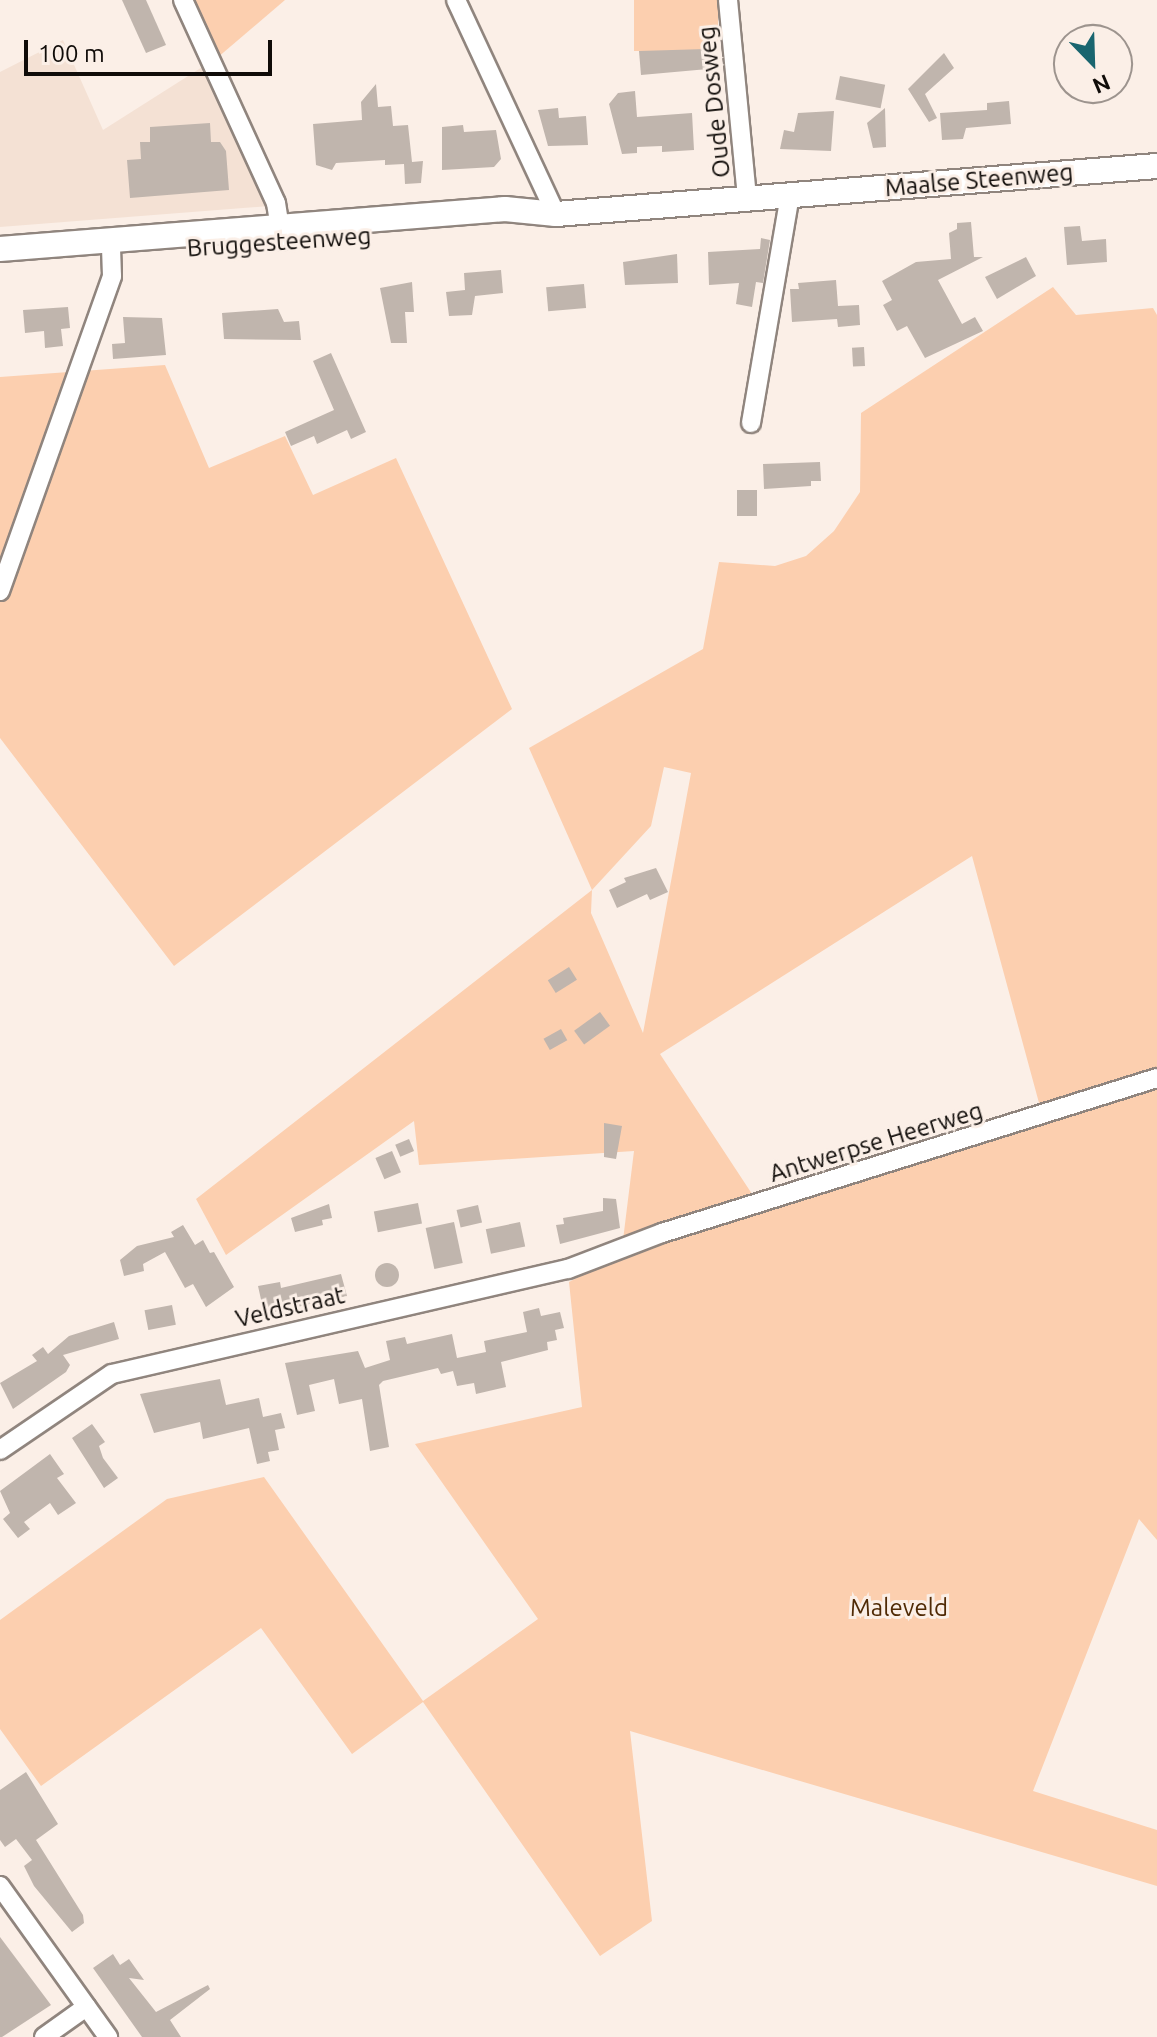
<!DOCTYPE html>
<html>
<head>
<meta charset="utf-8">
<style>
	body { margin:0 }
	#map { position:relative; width:1157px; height:2037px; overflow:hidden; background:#fbefe7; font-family:Ubuntu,sans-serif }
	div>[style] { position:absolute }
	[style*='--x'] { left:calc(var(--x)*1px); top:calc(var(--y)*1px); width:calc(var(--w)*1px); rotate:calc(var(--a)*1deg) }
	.built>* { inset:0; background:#f4e1d4 }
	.green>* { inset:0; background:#fccfaf; transform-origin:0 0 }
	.building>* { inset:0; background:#c0b5ad; transform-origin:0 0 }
	.round { border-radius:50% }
	.roads { filter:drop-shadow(2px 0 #90857e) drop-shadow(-2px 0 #90857e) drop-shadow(0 2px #90857e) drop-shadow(0 -2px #90857e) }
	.minor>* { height:18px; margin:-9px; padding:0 9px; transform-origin:9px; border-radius:9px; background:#fff }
	.major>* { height:24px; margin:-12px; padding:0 12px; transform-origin:12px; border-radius:12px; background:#fff }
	span { translate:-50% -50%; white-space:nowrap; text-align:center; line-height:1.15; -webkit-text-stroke:6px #fbefe7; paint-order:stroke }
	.street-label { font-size:24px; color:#100c09 }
	.park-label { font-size:24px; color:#502a05 }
	.north { position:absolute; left:1053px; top:24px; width:80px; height:80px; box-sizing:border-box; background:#fbefe7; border:2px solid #9d948e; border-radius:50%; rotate:157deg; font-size:22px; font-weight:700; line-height:32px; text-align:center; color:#100c09 }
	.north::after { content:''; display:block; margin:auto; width:28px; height:36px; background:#19656f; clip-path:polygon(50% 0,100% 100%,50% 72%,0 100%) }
	.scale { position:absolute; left:24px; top:40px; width:248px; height:36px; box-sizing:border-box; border:4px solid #100c09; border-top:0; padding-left:10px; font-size:24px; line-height:28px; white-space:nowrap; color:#100c09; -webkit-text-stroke:6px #fbefe7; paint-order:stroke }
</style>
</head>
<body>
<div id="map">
	<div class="built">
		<i style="clip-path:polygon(63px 40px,103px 130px,207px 64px,269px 206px,0 227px,0 72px)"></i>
	</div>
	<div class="green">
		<i style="clip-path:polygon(190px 0,285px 0,217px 58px)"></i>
		<i style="left:634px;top:0;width:84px;height:51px"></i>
		<i style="clip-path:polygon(evenodd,1053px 287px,1076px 315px,1153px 308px,1157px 315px,1157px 1540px,1139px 1519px,1033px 1791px,1157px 1830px,1157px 1886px,630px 1731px,652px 1921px,600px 1956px,423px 1702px,352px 1754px,261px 1628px,41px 1786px,0 1729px,0 1620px,167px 1499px,264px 1477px,423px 1701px,538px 1619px,415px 1444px,582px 1407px,569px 1282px,627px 1252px,623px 1240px,634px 1151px,419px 1165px,414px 1121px,226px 1255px,196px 1199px,592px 890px,529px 748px,703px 649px,719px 562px,775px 566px,806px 556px,834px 531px,860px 492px,861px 413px,1053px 287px,664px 767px,691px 773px,643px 1033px,591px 913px,592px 890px,651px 826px,664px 767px,1053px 287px,972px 856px,1042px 1114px,754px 1197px,660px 1054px,972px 856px)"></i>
		<i style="clip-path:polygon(165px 365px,209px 468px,285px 436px,313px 495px,396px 458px,512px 709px,174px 966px,0 738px,0 377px)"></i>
	</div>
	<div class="building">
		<i style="clip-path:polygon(122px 0,146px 0,166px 45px,146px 53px)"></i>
		<i style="clip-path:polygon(706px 49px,708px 69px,641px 75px,639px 51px)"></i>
		<i style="clip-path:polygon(944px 53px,954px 68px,925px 94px,937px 118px,929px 122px,908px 89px)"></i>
		<i style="left:840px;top:76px;width:46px;height:24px;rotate:11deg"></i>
		<i style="clip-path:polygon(376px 84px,378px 107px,391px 106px,393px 126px,408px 125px,412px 162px,423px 161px,421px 183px,405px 184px,404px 164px,385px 165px,385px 160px,336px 163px,332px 170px,316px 165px,313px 124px,362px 120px,361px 102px)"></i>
		<i style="clip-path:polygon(635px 91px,637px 117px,692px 113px,694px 150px,662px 152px,662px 146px,637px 147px,637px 153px,622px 154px,609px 104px,618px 93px)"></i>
		<i style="clip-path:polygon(1009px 101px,1011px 124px,966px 128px,963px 139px,942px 140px,940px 113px,987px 110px,987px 103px)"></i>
		<i style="clip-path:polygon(558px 108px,559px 118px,586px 116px,588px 145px,548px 146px,538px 110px)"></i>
		<i style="clip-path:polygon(885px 108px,886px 147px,873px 148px,867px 123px)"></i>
		<i style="clip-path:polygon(834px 111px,831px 151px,780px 149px,784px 130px,794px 132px,798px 113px)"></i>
		<i style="clip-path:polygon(210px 123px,211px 142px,220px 142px,226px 151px,229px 190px,130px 198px,127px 160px,141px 159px,140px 142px,150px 142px,150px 127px)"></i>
		<i style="clip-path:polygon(463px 125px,464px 132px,496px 130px,501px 159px,494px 167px,442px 170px,442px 127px)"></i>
		<i style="clip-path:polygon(971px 222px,974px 257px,983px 257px,938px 280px,962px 324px,975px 317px,983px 331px,925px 358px,907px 326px,897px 331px,883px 305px,892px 300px,882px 281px,916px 262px,951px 259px,949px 233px,957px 229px,957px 223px)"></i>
		<i style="clip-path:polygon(1080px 226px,1082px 241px,1106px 239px,1107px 262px,1067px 265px,1064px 227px)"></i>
		<i style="clip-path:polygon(761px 238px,770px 240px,763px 283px,756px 282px,752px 307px,736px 304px,739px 283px,709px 285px,708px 252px,760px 249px)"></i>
		<i style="clip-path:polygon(677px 254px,678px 283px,625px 285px,623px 262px)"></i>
		<i style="clip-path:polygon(1026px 257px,1036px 276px,997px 299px,985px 277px)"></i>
		<i style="clip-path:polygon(501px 270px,503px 293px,475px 296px,472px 315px,449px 316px,446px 292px,465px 290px,464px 273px)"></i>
		<i style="clip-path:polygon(836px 280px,838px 306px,859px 305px,860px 325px,838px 327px,837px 319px,792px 322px,790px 289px,799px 289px,798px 283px)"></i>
		<i style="clip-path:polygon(412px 282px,414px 312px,405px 312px,407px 343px,391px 343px,380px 288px)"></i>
		<i style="left:584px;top:284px;width:24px;height:38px;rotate:85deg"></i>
		<i style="clip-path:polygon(68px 307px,70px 328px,61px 329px,63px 346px,45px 348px,44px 331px,25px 333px,23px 310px)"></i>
		<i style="clip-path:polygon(278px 309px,284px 322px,299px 321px,301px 340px,224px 339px,222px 313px)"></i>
		<i style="clip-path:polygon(123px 317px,162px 318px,166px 355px,113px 359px,112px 344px,125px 343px)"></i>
		<i style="left:864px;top:347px;width:19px;height:12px;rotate:87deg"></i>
		<i style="clip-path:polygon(331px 353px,366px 432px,351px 439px,347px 430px,317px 444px,314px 436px,291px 446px,285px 432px,334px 410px,313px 361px)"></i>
		<i style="clip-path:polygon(820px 462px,821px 481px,811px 481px,811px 486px,764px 489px,763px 464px)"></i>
		<i style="left:737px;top:490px;width:20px;height:26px"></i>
		<i style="clip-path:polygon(656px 868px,668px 892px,650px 900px,647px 894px,617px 908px,609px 890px,626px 882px,624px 878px)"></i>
		<i style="left:569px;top:967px;width:15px;height:25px;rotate:58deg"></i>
		<i style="left:600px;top:1012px;width:17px;height:32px;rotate:54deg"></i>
		<i style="left:561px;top:1029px;width:13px;height:20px;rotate:61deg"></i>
		<i style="clip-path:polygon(604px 1123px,622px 1126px,616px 1159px,604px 1157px)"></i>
		<i style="left:409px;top:1139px;width:13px;height:15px;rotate:67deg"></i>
		<i style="left:392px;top:1151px;width:23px;height:18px;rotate:67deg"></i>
		<i style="clip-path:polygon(603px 1198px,616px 1199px,620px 1228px,560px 1244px,556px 1225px,564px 1224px,563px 1218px,603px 1211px)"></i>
		<i style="left:418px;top:1203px;width:21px;height:45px;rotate:79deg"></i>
		<i style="clip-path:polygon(329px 1204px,332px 1218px,322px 1220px,323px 1225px,295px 1232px,291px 1218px)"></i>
		<i style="left:478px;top:1205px;width:18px;height:22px;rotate:77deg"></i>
		<i style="left:454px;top:1222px;width:42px;height:29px;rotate:78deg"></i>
		<i style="left:520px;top:1222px;width:25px;height:35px;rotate:78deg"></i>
		<i style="clip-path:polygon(183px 1225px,195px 1245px,203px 1240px,210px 1253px,214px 1252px,234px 1287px,206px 1307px,193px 1284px,185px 1288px,165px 1252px,143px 1264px,144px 1271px,124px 1276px,120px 1260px,137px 1246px,174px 1237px,171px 1232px)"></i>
		<i class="round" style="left:375px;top:1263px;width:24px;height:24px"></i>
		<i style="clip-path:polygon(341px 1274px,347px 1296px,270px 1313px,267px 1303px,262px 1304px,258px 1286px,280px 1282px,281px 1288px)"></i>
		<i style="left:172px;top:1305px;width:20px;height:28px;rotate:79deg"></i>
		<i style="clip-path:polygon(539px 1308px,541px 1316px,560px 1312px,564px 1328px,555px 1330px,557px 1340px,547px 1342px,548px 1350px,501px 1362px,506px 1387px,476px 1394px,474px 1383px,457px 1386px,453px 1371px,441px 1374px,438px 1368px,383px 1381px,379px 1385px,389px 1447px,370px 1451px,362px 1399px,339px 1404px,334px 1379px,309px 1385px,315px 1411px,297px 1415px,285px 1363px,358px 1351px,365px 1368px,390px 1360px,386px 1341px,405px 1337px,407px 1344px,452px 1334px,457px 1358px,486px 1352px,484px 1341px,527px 1332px,523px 1312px)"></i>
		<i style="clip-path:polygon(114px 1322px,119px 1339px,63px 1355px,70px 1365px,66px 1372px,13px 1409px,0 1383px,37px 1361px,32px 1355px,43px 1347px,48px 1354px,69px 1336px)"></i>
		<i style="clip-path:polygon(220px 1379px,226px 1405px,259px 1398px,263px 1417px,281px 1413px,285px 1428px,275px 1430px,279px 1450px,268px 1452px,270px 1461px,257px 1464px,249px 1428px,203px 1439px,200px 1422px,154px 1433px,140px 1394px)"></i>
		<i style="clip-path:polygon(92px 1424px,105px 1442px,99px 1446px,103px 1458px,118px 1478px,104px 1488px,72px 1438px)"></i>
		<i style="clip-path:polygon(50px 1454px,64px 1474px,57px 1478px,76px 1503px,58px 1515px,50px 1503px,24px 1522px,30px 1529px,18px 1538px,3px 1519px,10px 1513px,0 1491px)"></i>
		<i style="clip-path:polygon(26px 1772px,58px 1824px,36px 1840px,83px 1915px,84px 1923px,72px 1932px,34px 1886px,24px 1866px,32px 1860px,16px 1839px,5px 1847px,0 1840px,0 1790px)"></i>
		<i style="clip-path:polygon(0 1937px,51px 2005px,2px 2037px,0 2037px)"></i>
		<i style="clip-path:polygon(113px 1954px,120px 1965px,129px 1959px,144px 1980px,129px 1978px,156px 2012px,208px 1985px,210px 1989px,170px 2020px,181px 2037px,142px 2037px,93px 1968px)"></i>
	</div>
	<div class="roads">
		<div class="minor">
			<i style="--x:183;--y:0;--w:223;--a:65.4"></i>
			<i style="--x:276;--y:203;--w:38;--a:81"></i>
			<i style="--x:456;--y:0;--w:236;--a:65"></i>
			<i style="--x:728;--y:0;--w:199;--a:84.5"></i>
			<i style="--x:751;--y:423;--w:230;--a:-80.3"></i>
			<i style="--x:0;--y:591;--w:334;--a:-70.4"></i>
			<i style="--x:112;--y:276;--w:36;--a:-92"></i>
			<i style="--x:0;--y:1450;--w:135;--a:-34.2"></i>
			<i style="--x:112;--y:1374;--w:468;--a:-13"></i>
			<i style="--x:568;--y:1269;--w:101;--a:-21"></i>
			<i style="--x:662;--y:1233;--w:519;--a:-17.39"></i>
			<i style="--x:0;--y:1886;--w:186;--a:54.4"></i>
			<i style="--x:44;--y:2037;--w:52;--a:-35.5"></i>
		</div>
		<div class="major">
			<i style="--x:0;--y:249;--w:507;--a:-4.53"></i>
			<i style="--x:505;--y:209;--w:51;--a:5.6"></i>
			<i style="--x:556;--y:214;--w:603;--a:-4.57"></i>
		</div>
	</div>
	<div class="street-label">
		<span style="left:714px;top:102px;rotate:-96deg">Oude Dosweg</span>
		<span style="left:979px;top:180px;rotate:-5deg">Maalse Steenweg</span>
		<span style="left:279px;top:242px;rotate:-4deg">Bruggesteenweg</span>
		<span style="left:876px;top:1142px;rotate:-17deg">Antwerpse Heerweg</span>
		<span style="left:290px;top:1307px;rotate:-13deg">Veldstraat</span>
	</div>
	<div class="park-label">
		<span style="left:899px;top:1608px">Maleveld</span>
	</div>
	<div class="north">N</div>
	<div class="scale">100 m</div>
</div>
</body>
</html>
